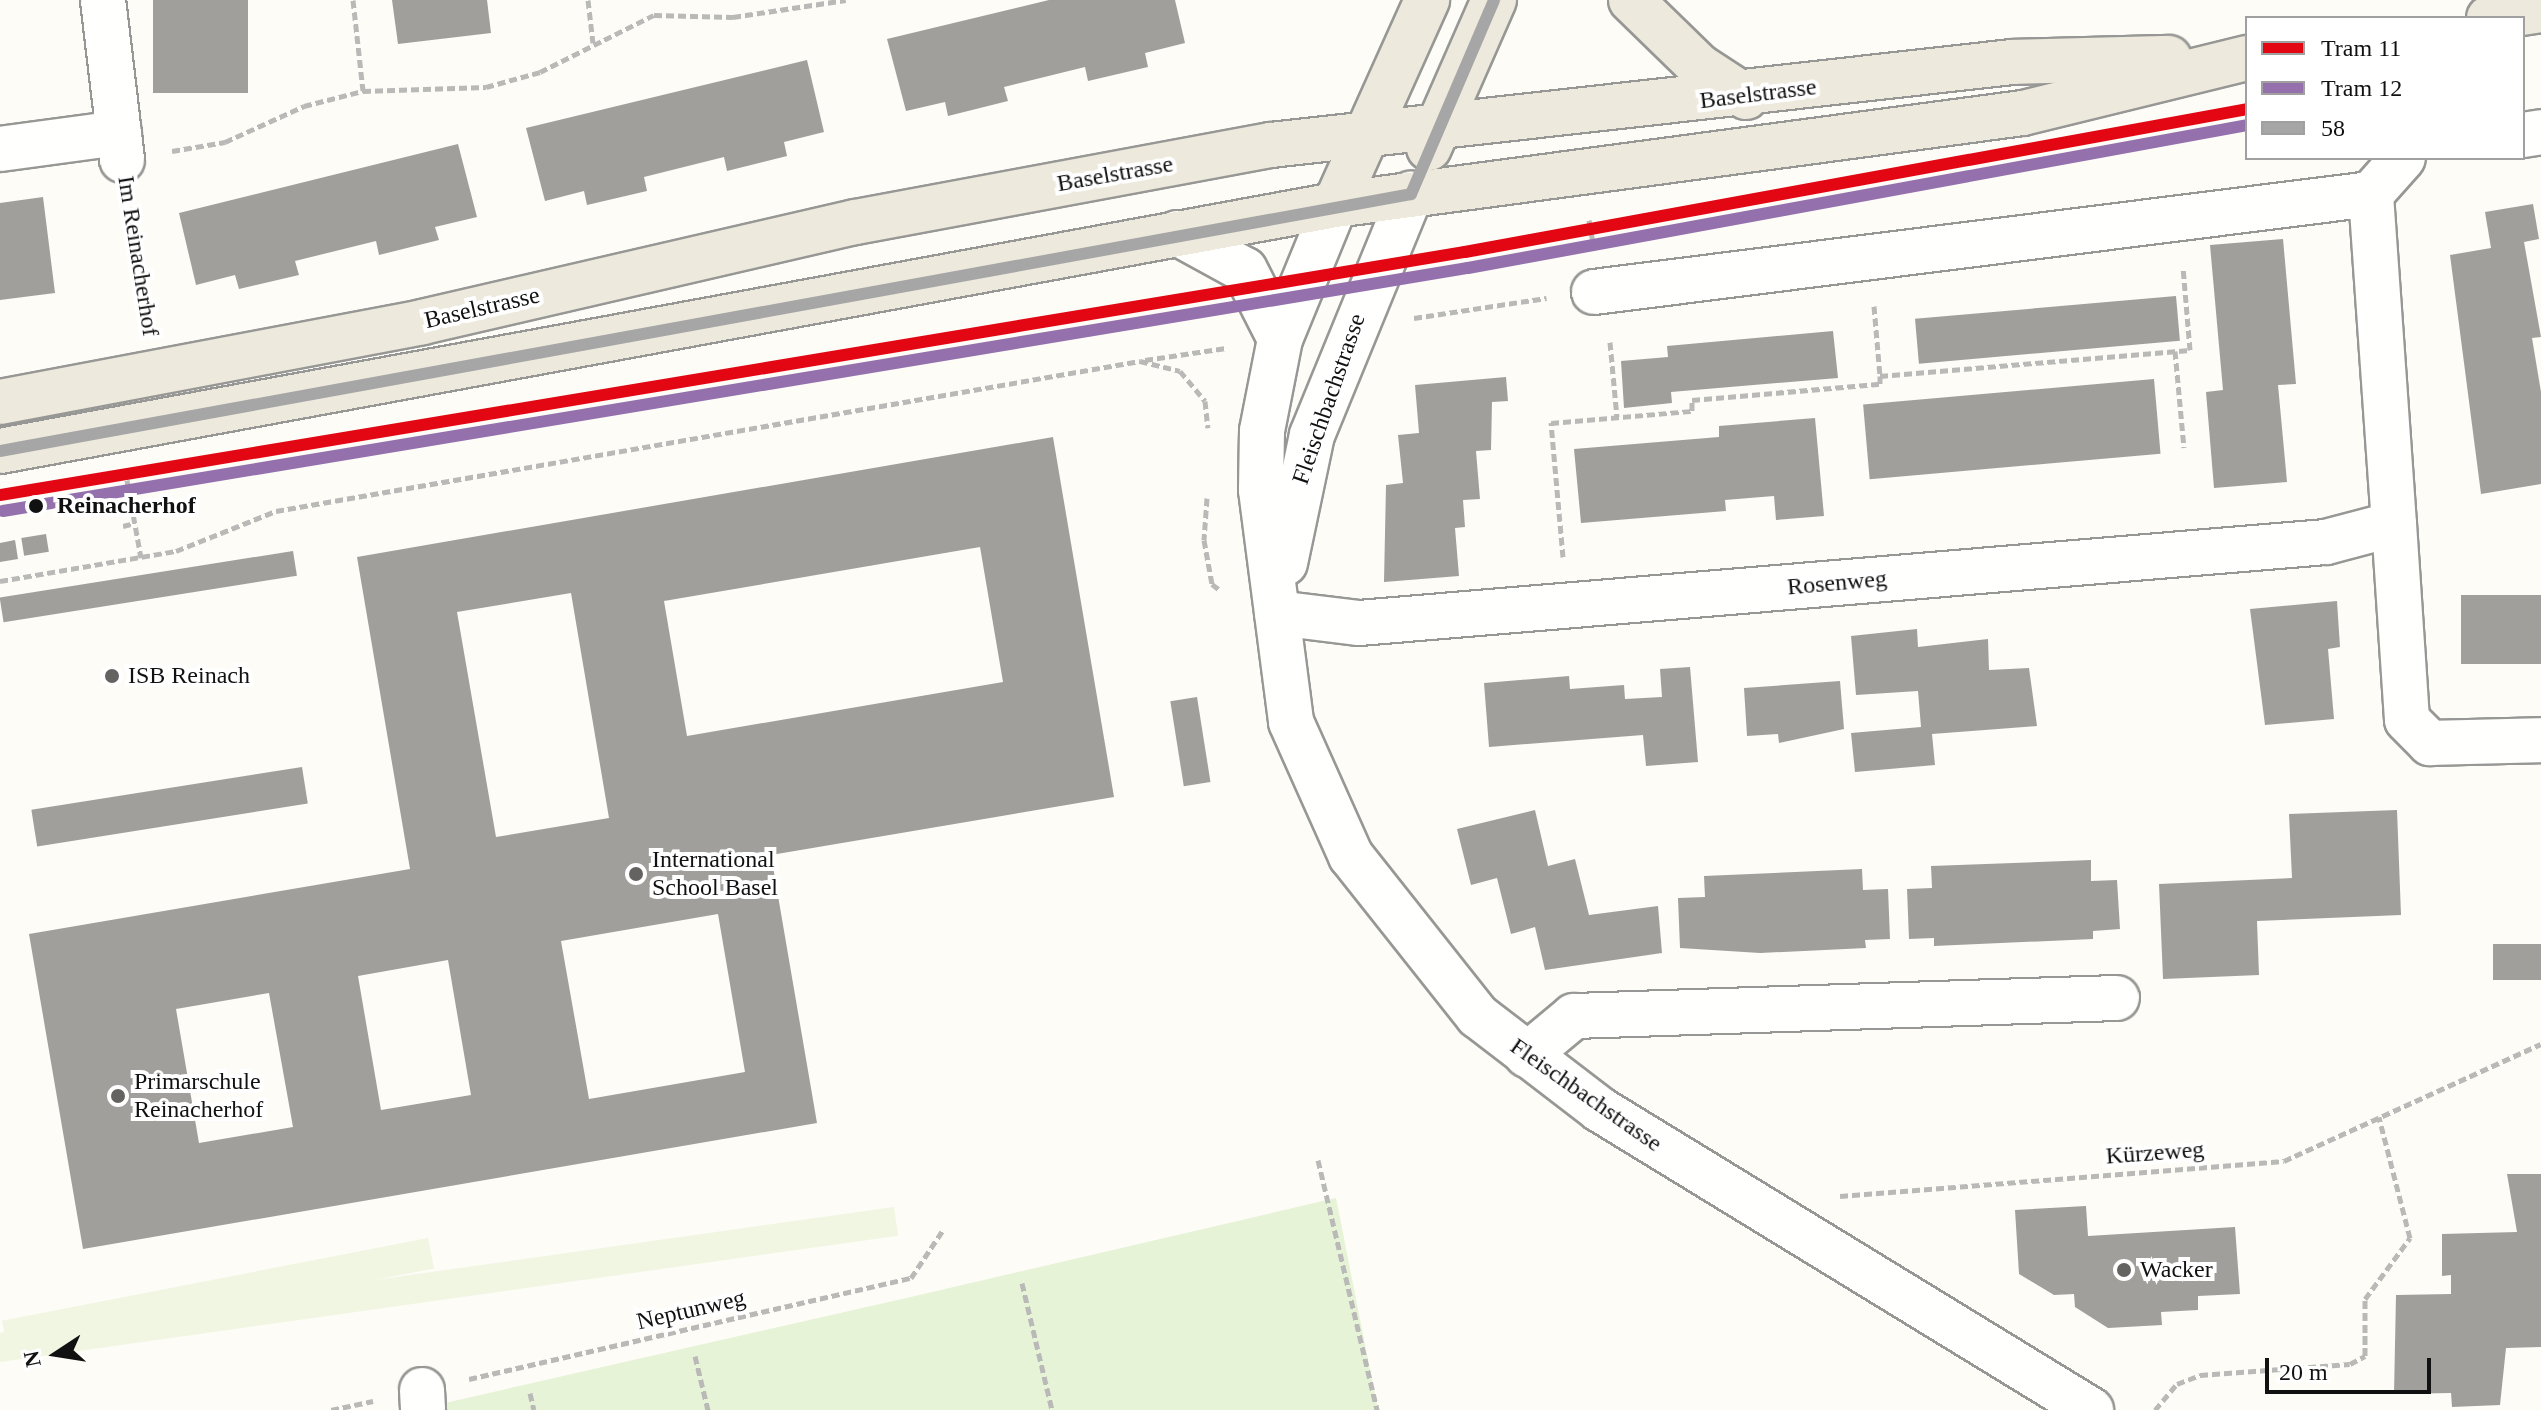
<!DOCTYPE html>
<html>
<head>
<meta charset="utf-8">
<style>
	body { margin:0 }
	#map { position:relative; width:2541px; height:1410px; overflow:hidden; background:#fdfcf7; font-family:"Times New Roman",serif }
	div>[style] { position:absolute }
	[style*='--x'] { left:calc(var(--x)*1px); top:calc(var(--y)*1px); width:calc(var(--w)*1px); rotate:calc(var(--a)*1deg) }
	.green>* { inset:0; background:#e7f3d7 }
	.pitch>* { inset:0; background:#f0f6e1; transform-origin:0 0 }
	.building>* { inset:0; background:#a19f9c; transform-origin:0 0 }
	.path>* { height:5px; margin-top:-2.5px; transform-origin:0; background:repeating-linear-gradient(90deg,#b9b9b8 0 8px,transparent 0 12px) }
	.roads { filter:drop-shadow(2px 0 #979795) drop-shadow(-2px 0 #979795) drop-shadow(0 2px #979795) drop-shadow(0 -2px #979795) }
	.minor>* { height:44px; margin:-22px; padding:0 22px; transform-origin:22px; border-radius:22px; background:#fffffe }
	.major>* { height:44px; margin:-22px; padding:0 22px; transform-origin:22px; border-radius:22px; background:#ede9dc }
	.bus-1>* { height:12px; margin:-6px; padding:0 6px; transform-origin:6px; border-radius:6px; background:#a6a6a6 }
	.tram-1>* { height:12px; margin:-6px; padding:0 6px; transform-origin:6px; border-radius:6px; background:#e30613 }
	.tram-2>* { height:12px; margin:-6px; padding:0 6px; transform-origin:6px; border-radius:6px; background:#9471ad }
	.dots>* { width:22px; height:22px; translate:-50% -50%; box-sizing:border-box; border:4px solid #fff; border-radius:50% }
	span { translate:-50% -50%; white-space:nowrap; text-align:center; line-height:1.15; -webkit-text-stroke:8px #fff; paint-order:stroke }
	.street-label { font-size:24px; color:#111 }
	.stop-label { font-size:24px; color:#111; font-weight:700 }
	.left { translate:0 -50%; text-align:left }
	.poi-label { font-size:24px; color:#111 }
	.legend { position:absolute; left:2245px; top:16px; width:280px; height:144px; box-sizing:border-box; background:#fff; border:2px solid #a0a0a0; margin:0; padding:10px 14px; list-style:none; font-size:24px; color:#111 }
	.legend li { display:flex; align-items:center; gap:16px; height:40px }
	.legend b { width:40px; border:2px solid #a0a0a0 }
	.north { position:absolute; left:16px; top:1314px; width:80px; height:80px; -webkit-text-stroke:6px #fff; paint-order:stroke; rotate:258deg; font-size:22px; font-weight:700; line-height:32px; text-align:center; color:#111 }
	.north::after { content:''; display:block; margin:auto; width:28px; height:36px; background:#111; clip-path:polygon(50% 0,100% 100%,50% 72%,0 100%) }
	.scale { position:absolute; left:2265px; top:1358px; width:166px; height:36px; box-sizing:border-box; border:4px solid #111; border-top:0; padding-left:10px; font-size:24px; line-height:28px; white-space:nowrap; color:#111; -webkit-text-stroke:6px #fff; paint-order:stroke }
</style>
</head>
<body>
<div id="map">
	<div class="green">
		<i style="clip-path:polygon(1336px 1198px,1378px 1410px,414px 1410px,915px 1296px)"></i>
	</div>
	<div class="pitch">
		<i style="left:894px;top:1207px;width:29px;height:907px;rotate:82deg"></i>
		<i style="left:428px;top:1238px;width:31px;height:434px;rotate:79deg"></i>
	</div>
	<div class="building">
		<i style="left:153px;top:0;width:95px;height:93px"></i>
		<i style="clip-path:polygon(392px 0,487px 0,491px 33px,398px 44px)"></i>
		<i style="clip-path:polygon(1049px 0,1175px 0,1185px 43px,1145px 53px,1148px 67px,1088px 81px,1085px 67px,1004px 87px,1008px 101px,948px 116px,945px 102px,906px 111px,887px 39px)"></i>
		<i style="clip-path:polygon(807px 60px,824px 132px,784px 142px,787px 156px,727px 171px,724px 157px,644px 177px,647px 191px,587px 205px,584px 191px,545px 201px,526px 128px)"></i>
		<i style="clip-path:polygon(458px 144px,477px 217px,435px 227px,439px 240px,379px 255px,376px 241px,295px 261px,299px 275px,239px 289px,235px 275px,196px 285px,179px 213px)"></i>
		<i style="clip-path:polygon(43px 197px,55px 293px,0 300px,0 203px)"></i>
		<i style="clip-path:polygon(2533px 204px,2539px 239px,2524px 242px,2541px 337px,2532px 338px,2541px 392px,2541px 484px,2481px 494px,2450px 255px,2491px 248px,2485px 212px)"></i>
		<i style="clip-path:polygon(2283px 239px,2296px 384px,2278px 385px,2287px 482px,2214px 488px,2206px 392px,2223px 390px,2210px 245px)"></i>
		<i style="left:2176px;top:296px;width:45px;height:262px;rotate:85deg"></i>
		<i style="clip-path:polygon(1833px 331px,1838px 378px,1671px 392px,1672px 403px,1624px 408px,1621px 361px,1668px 357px,1667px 346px)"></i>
		<i style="clip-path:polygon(1506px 377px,1508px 401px,1492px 402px,1491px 450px,1476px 451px,1480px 499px,1463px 500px,1465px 527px,1455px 528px,1459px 576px,1384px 582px,1386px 485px,1403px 483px,1398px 435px,1419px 433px,1415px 385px)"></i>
		<i style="left:2154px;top:379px;width:75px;height:292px;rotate:85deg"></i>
		<i style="clip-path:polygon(1815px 418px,1824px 516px,1776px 520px,1774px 496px,1725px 500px,1726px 511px,1581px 523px,1574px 449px,1719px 437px,1719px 426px)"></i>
		<i style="clip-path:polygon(evenodd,1053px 437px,1114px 797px,771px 855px,817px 1123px,83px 1249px,29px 934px,410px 869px,357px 557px,1053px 437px,980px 547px,1003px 682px,687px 736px,664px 601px,980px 547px,1053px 437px,571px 593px,609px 818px,496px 837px,457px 612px,571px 593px,1053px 437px,718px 914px,745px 1072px,589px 1099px,561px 941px,718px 914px,1053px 437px,448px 960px,471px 1095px,381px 1110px,358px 976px,448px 960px,1053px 437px,269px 993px,293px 1127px,199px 1143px,176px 1009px,269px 993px)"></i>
		<i style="left:46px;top:534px;width:18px;height:25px;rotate:81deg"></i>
		<i style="clip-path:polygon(15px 540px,18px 559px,0 562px,0 543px)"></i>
		<i style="left:293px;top:551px;width:25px;height:297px;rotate:81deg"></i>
		<i style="left:2541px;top:595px;width:69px;height:80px;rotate:90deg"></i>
		<i style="clip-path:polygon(2337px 601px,2340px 647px,2328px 649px,2334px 719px,2265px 725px,2250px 609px)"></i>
		<i style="clip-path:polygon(1917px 629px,1918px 647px,1988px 639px,1989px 670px,2029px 668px,2037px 726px,1932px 734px,1935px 765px,1855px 772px,1851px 733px,1921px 727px,1918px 691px,1856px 695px,1851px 636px)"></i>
		<i style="clip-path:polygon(1690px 667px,1698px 762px,1646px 766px,1643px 735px,1489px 747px,1484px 683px,1569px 676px,1570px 689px,1624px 685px,1625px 699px,1662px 697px,1660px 669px)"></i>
		<i style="clip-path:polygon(1840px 681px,1844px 729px,1779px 743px,1778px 734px,1747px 736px,1744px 688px)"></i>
		<i style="left:1197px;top:697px;width:86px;height:27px;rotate:81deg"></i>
		<i style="left:302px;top:767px;width:37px;height:274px;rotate:81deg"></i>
		<i style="clip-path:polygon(1535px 810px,1548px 866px,1575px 859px,1589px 915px,1658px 906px,1662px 953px,1545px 970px,1535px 927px,1511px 934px,1497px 878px,1471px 885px,1457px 829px)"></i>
		<i style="clip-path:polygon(2397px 810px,2401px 915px,2257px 921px,2259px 975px,2163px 979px,2159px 884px,2292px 878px,2289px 814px)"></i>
		<i style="clip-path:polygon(2091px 860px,2091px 881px,2117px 880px,2120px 929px,2093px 931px,2093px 939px,1934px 946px,1934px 938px,1909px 939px,1907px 889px,1932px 888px,1931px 866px)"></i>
		<i style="clip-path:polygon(1862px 869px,1863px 890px,1888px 889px,1890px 939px,1865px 940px,1866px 948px,1760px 953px,1680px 948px,1678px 898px,1705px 897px,1704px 876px)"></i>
		<i style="left:2541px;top:944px;width:36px;height:48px;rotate:90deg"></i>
		<i style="clip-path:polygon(2507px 1174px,2541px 1174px,2541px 1347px,2506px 1348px,2500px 1405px,2452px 1407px,2451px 1393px,2394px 1394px,2396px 1295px,2451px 1294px,2451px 1275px,2442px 1276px,2442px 1234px,2517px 1232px)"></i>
		<i style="clip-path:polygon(2086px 1206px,2088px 1236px,2235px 1227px,2240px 1294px,2198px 1296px,2198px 1310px,2161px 1312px,2162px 1325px,2108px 1328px,2075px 1307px,2074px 1294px,2054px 1295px,2019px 1274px,2015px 1210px)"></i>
	</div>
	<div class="path">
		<i style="--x:353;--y:0;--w:91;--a:83.7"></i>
		<i style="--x:588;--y:0;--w:43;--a:83.4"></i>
		<i style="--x:172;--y:151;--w:54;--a:-9.6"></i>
		<i style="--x:225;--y:142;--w:87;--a:-24.5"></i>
		<i style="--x:304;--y:106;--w:61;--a:-14.3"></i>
		<i style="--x:363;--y:91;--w:123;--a:-1.9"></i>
		<i style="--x:486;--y:87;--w:56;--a:-15.5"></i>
		<i style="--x:540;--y:72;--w:127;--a:-26.6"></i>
		<i style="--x:654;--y:15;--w:79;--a:1.5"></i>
		<i style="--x:733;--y:17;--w:114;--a:-8.6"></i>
		<i style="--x:130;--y:207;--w:119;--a:80.8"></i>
		<i style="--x:1589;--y:220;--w:22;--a:80"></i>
		<i style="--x:1874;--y:306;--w:70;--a:85.1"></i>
		<i style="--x:1414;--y:318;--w:134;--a:-8.6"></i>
		<i style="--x:1610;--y:342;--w:75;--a:84.7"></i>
		<i style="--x:2175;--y:351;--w:97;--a:84.7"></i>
		<i style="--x:1145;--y:360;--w:82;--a:-8.4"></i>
		<i style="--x:127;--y:480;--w:79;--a:79.8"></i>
		<i style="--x:1207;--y:498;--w:42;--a:94.1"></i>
		<i style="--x:1204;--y:540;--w:45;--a:79.7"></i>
		<i style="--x:1212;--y:584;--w:11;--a:38"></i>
		<i style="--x:123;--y:526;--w:12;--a:-14"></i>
		<i style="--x:1563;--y:557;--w:135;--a:-95.1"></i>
		<i style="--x:1551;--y:423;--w:142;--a:-4.9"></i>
		<i style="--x:1692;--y:411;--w:11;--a:-90"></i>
		<i style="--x:1692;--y:400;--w:189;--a:-4.9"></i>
		<i style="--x:1880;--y:384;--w:8;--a:-90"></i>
		<i style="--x:1880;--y:376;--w:311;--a:-4.8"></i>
		<i style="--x:2190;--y:350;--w:83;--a:-94.8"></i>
		<i style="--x:0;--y:581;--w:179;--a:-9.7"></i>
		<i style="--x:176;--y:551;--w:108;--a:-21.8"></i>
		<i style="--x:276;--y:511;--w:877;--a:-9.85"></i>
		<i style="--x:1140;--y:361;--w:41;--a:14"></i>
		<i style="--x:1180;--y:371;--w:39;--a:50"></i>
		<i style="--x:1205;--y:401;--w:27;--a:84"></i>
		<i style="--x:1318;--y:1160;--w:257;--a:76.7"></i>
		<i style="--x:1840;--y:1196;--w:445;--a:-4.5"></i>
		<i style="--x:2284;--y:1161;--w:282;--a:-24.5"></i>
		<i style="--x:1022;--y:1283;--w:130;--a:76.7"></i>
		<i style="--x:695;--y:1356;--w:56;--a:76.5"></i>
		<i style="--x:469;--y:1379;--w:453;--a:-12.9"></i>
		<i style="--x:911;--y:1278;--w:58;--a:-56.3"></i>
		<i style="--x:530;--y:1393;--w:17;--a:77"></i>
		<i style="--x:331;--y:1410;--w:43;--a:-12.1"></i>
		<i style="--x:2155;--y:1410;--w:34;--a:-50"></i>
		<i style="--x:2177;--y:1384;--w:25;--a:-21"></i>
		<i style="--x:2200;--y:1375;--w:150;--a:-4.2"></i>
		<i style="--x:2350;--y:1364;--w:17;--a:-28"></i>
		<i style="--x:2365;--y:1356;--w:57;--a:-90"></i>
		<i style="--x:2365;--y:1299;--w:76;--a:-53.6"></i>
		<i style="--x:2410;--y:1238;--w:125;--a:-104.4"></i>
	</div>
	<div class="roads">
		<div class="minor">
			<i style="--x:103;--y:0;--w:161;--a:83.2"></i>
			<i style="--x:2523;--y:135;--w:18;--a:-9"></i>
			<i style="--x:0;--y:149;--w:120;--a:-7.7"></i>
			<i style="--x:1335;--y:205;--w:145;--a:112.3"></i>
			<i style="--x:1280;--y:339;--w:94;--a:101.1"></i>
			<i style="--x:1262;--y:431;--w:59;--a:91"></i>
			<i style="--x:1261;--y:490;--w:234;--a:82.6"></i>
			<i style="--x:1291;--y:722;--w:147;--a:65.9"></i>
			<i style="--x:1351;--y:856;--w:204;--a:51.6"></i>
			<i style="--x:1478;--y:1016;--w:153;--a:37.5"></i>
			<i style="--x:1599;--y:1109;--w:577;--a:31.46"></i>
			<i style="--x:1177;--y:233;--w:77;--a:28.6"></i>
			<i style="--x:1245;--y:270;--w:77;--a:63.1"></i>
			<i style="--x:1594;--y:292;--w:783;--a:-7.19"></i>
			<i style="--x:2394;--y:524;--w:196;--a:86.2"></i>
			<i style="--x:2407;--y:720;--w:33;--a:45"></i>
			<i style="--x:2430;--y:743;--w:111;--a:-1.5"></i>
			<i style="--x:1285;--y:563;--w:131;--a:-78.1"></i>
			<i style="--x:1312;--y:435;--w:261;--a:-67.7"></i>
			<i style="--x:1277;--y:613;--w:83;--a:7"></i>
			<i style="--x:1359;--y:623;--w:970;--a:-4.79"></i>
			<i style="--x:2326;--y:542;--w:70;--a:-14.8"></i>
			<i style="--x:2394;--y:524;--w:331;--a:-94"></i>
			<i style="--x:2371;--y:194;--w:48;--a:-48.4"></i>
			<i style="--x:1527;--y:1055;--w:61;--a:-39.7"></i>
			<i style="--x:1574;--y:1016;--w:543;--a:-1.9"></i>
			<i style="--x:422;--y:1390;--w:20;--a:87"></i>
		</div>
		<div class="major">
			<i style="--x:1631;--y:0;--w:96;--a:44.2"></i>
			<i style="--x:1700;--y:67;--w:55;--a:33.1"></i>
			<i style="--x:2489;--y:18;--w:53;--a:-8.7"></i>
			<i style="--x:1429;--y:148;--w:162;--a:-66.3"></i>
			<i style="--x:1335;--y:205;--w:225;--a:-65.8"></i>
			<i style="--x:0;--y:402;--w:430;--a:-10.7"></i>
			<i style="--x:422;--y:322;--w:444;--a:-13"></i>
			<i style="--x:855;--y:222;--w:423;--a:-10.5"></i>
			<i style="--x:1271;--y:145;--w:746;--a:-6.39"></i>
			<i style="--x:2012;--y:62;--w:157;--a:-1.5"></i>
			<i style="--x:0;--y:451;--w:1357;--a:-10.44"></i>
			<i style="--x:1335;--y:205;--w:694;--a:-7.62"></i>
			<i style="--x:2023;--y:113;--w:231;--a:-13.8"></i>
		</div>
	</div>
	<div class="bus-1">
		<i style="--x:0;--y:451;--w:1434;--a:-10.32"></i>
		<i style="--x:1411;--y:194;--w:211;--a:-66.8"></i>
	</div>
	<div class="tram-1">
		<i style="--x:0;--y:495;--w:1485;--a:-9.42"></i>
		<i style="--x:1465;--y:252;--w:795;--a:-10.36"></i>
	</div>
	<div class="tram-2">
		<i style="--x:3;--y:511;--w:1485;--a:-9.42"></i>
		<i style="--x:1468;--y:268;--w:792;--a:-10.4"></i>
	</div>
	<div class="dots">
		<i style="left:36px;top:506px;background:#111"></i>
		<i style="left:112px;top:676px;background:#646362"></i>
		<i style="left:636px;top:874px;background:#646362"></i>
		<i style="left:118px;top:1096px;background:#646362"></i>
		<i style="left:2124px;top:1270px;background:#646362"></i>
	</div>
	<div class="street-label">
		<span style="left:1758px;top:94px;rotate:-7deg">Baselstrasse</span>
		<span style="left:1115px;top:174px;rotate:-10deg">Baselstrasse</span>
		<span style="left:138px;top:256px;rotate:81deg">Im Reinacherhof</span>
		<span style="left:482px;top:308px;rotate:-13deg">Baselstrasse</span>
		<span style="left:1329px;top:399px;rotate:-71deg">Fleischbachstrasse</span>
		<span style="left:1837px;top:583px;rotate:-5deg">Rosenweg</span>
		<span style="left:1586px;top:1095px;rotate:35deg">Fleischbachstrasse</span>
		<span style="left:2155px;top:1153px;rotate:-4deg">Kürzeweg</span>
		<span style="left:691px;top:1310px;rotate:-13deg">Neptunweg</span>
	</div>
	<div class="stop-label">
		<span class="left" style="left:57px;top:506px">Reinacherhof</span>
	</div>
	<div class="poi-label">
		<span class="left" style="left:128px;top:676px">ISB Reinach</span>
		<span class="left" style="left:652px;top:874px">International<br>School Basel</span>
		<span class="left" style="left:134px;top:1096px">Primarschule<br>Reinacherhof</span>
		<span class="left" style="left:2140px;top:1270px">Wacker</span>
	</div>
	<ul class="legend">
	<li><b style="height:10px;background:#e30613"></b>Tram 11</li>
	<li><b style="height:10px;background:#9471ad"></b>Tram 12</li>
	<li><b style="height:10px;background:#a6a6a6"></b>58</li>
	</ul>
	<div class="north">N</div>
	<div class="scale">20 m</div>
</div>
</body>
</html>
